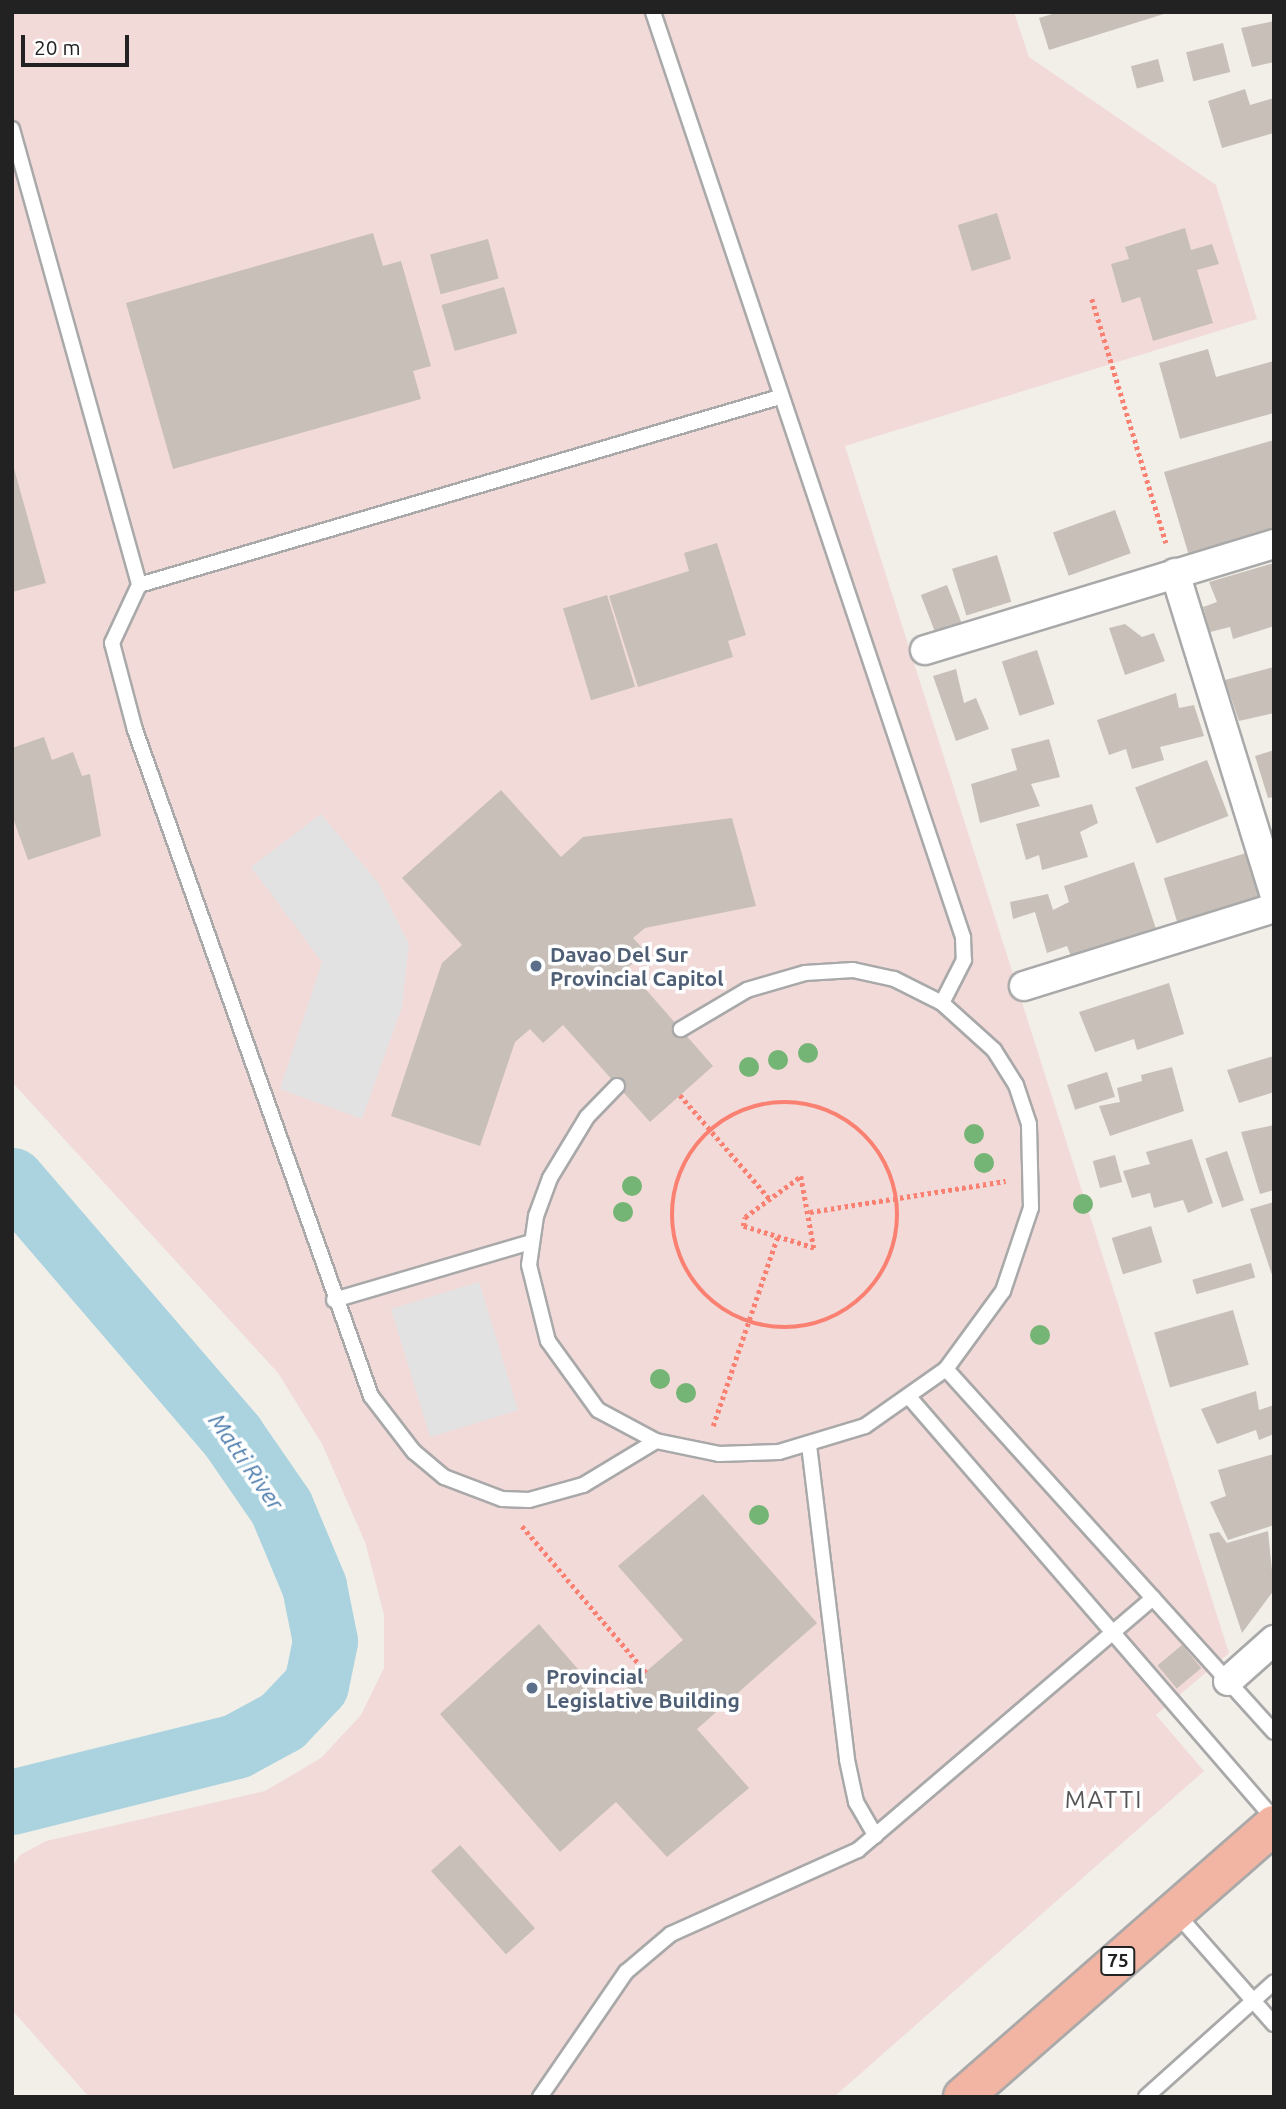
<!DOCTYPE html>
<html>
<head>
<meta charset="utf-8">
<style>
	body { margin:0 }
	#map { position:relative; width:1286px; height:2109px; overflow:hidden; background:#f2efe9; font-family:Ubuntu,sans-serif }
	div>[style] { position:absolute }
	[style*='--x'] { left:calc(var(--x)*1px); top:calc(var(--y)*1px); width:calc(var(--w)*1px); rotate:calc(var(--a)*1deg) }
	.commercial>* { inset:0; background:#f2dad9 }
	.parking>* { inset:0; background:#e2e2e2; transform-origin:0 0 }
	.river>* { height:65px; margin:-32.5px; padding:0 32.5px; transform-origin:32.5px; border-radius:32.5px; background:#aad3df }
	.building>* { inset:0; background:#c7bfb8; transform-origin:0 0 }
	.path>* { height:4.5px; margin-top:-2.25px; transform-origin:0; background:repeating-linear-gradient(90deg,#fa8072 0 3.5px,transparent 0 7px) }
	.path>.ring { margin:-2.25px; padding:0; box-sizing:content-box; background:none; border:4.5px solid #fa8072; border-radius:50% }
	.roads { filter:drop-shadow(2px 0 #a9a9a9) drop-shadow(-2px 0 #a9a9a9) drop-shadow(0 2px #a9a9a9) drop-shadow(0 -2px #a9a9a9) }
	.service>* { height:14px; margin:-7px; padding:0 7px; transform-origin:7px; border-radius:7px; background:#fff }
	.minor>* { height:28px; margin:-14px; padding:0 14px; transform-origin:14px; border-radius:14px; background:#fff }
	.trunk>* { height:38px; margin:-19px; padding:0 19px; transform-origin:19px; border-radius:19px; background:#f2b4a3 }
	.trees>* { width:20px; height:20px; margin:-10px; border-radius:50%; background:#74b475 }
	.dots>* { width:19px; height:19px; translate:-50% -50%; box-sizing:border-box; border:4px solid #fff; border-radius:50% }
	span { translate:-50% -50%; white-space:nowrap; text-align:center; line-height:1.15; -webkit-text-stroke:7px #fff; paint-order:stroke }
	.shield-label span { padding:2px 5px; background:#fff; border:2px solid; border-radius:5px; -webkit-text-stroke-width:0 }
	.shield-label { font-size:19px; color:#222; font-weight:700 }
	.service-label { font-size:21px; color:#4e5e75; font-weight:700 }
	.left { translate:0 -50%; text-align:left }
	.water-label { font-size:23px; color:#4a7aab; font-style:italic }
	.quarter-label { font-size:24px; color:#555; letter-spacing:2px }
	.frame { position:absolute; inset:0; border:14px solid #222; pointer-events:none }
	.scale { position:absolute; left:21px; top:35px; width:108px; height:32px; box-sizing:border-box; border:4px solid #222; border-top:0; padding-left:9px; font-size:21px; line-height:24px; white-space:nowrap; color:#222; -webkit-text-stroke:5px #fff; paint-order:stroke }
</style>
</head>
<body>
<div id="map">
	<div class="commercial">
		<i style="clip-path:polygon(12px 12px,1014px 12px,1029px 57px,1216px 185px,1257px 319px,845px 446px,1229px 1653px,1156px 1715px,1204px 1771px,834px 2097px,89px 2097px,12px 2010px,12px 1867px,20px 1855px,46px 1841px,265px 1791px,321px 1758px,361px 1715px,384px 1668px,384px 1615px,365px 1542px,322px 1444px,278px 1373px,12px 1082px)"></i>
	</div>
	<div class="parking">
		<i style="clip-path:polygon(321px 814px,379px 884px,409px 944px,402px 1007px,362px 1119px,280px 1089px,322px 962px,251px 867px)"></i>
		<i style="left:479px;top:1282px;width:134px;height:92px;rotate:73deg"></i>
	</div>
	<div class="river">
		<i style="--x:12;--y:1180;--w:338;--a:49.3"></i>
		<i style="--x:232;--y:1436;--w:86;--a:55.4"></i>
		<i style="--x:281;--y:1507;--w:86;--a:67.3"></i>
		<i style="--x:314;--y:1586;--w:56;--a:78.7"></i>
		<i style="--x:325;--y:1641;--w:45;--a:101.6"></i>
		<i style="--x:316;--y:1685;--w:50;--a:133.4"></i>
		<i style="--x:282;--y:1721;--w:52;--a:151.5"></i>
		<i style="--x:236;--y:1746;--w:231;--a:166"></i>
	</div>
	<div class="building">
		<i style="clip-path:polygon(1059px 12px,1166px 12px,1167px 13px,1049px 50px,1039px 18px)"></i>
		<i style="clip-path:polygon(1274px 21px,1274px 62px,1252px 67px,1241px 28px)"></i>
		<i style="left:1223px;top:43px;width:30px;height:38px;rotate:76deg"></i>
		<i style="left:1158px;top:59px;width:23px;height:28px;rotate:75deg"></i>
		<i style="clip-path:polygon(1245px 89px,1250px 105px,1274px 98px,1274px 133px,1222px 148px,1208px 101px)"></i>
		<i style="left:997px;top:213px;width:48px;height:41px;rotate:73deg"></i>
		<i style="clip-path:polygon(1185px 228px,1191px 250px,1212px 244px,1219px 264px,1197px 270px,1213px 323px,1153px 341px,1140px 297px,1122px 303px,1111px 264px,1129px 259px,1125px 247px)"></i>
		<i style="clip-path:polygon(373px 233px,383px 266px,401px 261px,431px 366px,413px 371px,421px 399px,173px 469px,126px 303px)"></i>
		<i style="left:488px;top:239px;width:41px;height:60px;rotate:75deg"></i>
		<i style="left:504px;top:287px;width:48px;height:65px;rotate:74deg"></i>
		<i style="clip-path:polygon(1208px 349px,1216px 377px,1274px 361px,1274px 413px,1180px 439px,1159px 363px)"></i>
		<i style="clip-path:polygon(1274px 440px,1274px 533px,1190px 559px,1164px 472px)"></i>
		<i style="clip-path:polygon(13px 465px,46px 583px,12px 592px,12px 466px)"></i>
		<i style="left:1115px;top:510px;width:46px;height:66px;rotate:70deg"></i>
		<i style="clip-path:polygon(717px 543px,746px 635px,728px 641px,733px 657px,638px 687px,609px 596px,689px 571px,684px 553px)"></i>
		<i style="left:997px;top:555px;width:49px;height:47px;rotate:73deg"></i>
		<i style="clip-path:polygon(1274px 563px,1274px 626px,1233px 639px,1230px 627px,1210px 632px,1203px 607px,1217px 602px,1209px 582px)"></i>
		<i style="left:947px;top:585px;width:40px;height:28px;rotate:69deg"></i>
		<i style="left:607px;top:595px;width:96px;height:46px;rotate:73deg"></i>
		<i style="clip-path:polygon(1125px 624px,1142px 637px,1154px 633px,1165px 661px,1125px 675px,1109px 628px)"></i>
		<i style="left:1037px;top:650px;width:57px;height:37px;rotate:72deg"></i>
		<i style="clip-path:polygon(1274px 667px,1274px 713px,1239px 721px,1225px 680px)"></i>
		<i style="clip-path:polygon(956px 669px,964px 703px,976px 698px,989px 729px,956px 741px,933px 676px)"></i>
		<i style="clip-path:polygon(1176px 693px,1179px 708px,1194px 705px,1204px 736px,1160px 747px,1164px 760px,1132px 769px,1126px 749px,1109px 755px,1097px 720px)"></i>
		<i style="clip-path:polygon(44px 737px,52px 760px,73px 752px,82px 776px,90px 774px,101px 836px,28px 860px,12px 815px,12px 748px)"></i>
		<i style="clip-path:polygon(1049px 739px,1060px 777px,1031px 784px,1040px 806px,980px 823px,971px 784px,1017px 770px,1011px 749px)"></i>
		<i style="clip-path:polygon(1274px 750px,1274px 797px,1268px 798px,1255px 756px)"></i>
		<i style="left:1207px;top:760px;width:60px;height:77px;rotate:69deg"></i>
		<i style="clip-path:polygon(501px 790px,561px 857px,583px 837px,732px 818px,756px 906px,645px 928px,633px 938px,646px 952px,627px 968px,713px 1066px,650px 1122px,563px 1025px,543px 1043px,530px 1029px,515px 1042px,480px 1146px,391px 1116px,442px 963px,462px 945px,402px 878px)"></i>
		<i style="clip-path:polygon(1092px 804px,1098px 823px,1080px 832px,1088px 857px,1042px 870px,1039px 855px,1026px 860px,1016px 824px)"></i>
		<i style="left:1246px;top:853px;width:54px;height:86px;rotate:73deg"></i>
		<i style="clip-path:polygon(1134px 862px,1159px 938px,1074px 964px,1067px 946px,1047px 953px,1035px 912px,1013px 919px,1010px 902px,1048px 894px,1053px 910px,1069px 902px,1064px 886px)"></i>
		<i style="clip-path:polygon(1169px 983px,1184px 1034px,1137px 1050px,1134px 1039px,1095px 1052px,1079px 1012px)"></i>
		<i style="clip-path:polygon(1274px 1056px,1274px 1092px,1239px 1103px,1227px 1070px)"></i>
		<i style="clip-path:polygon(1172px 1067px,1184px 1111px,1110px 1136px,1099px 1106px,1120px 1102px,1117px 1088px,1142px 1081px,1141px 1075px)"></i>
		<i style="left:1107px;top:1072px;width:26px;height:42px;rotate:72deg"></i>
		<i style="clip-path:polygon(1274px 1125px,1274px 1190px,1260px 1194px,1241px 1132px)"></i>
		<i style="clip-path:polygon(1192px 1139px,1213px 1203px,1188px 1213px,1183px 1200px,1154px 1208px,1150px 1193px,1132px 1198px,1123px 1171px,1150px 1164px,1146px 1152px)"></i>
		<i style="left:1227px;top:1151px;width:52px;height:23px;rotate:71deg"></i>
		<i style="left:1115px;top:1155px;width:28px;height:23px;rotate:75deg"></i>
		<i style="clip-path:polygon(1274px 1202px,1274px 1278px,1273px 1278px,1250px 1209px)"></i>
		<i style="left:1151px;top:1226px;width:38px;height:41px;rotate:73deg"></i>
		<i style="left:1251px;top:1263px;width:15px;height:61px;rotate:74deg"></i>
		<i style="left:1233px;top:1310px;width:57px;height:82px;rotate:74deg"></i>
		<i style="clip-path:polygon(1256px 1391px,1259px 1410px,1274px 1405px,1274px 1434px,1259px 1440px,1256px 1430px,1217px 1444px,1201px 1409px)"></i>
		<i style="clip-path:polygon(1274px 1454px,1274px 1525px,1228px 1540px,1210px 1502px,1226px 1496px,1218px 1470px)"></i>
		<i style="clip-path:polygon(703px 1494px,817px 1623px,697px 1729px,749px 1788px,667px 1857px,616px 1802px,560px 1852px,440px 1714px,539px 1624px,608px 1704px,683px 1640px,618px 1566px)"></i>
		<i style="clip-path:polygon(1268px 1531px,1274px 1590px,1242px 1633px,1209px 1534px,1219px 1532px,1227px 1543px)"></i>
		<i style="left:1182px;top:1645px;width:30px;height:32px;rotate:50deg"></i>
		<i style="left:460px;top:1845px;width:112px;height:39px;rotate:48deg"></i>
	</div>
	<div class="path">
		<i style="--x:1092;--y:299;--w:255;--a:73.1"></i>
		<i style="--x:680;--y:1095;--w:136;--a:49.2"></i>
		<i class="ring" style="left:672px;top:1102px;width:221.5px;height:221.5px"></i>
		<i style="--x:801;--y:1176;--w:73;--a:79.8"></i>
		<i style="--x:814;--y:1248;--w:74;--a:-162.8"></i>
		<i style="--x:743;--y:1226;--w:9;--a:-77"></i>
		<i style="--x:745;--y:1217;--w:69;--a:-36.2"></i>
		<i style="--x:810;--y:1212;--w:198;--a:-9"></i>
		<i style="--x:713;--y:1426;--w:199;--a:-71.2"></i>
		<i style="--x:522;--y:1526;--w:192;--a:49.7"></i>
	</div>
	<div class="roads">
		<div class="service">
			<i style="--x:653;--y:12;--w:976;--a:71.47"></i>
			<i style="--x:963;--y:937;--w:23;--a:88"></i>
			<i style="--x:964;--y:960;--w:48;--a:117.1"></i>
			<i style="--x:12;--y:129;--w:473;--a:74.4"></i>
			<i style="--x:617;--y:1086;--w:43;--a:134.1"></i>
			<i style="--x:587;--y:1117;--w:71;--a:121.2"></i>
			<i style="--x:550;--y:1178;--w:40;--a:110.2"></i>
			<i style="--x:536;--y:1216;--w:49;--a:98.1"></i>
			<i style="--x:529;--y:1265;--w:78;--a:76"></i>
			<i style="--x:548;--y:1341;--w:85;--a:54.1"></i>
			<i style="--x:598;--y:1410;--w:66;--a:28.1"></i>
			<i style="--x:656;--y:1441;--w:64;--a:11.7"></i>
			<i style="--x:719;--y:1454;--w:60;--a:-1.9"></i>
			<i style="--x:779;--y:1452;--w:90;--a:-16.8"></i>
			<i style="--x:865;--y:1426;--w:99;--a:-35.1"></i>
			<i style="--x:946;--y:1369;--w:97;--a:-53.8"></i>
			<i style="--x:1003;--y:1291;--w:88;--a:-71.4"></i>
			<i style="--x:1031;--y:1208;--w:84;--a:-91.4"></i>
			<i style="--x:1029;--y:1124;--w:41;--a:-108.4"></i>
			<i style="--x:1016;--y:1085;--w:41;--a:-122.2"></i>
			<i style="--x:994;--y:1050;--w:70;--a:-137.9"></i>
			<i style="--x:942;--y:1003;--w:54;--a:-153.4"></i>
			<i style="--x:894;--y:979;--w:42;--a:-167.6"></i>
			<i style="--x:853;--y:970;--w:48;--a:176.4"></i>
			<i style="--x:805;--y:973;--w:60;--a:163.7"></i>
			<i style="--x:747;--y:990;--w:77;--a:149.4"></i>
			<i style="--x:334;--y:1300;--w:205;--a:-16.4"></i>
			<i style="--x:946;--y:1369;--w:489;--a:47.9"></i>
			<i style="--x:910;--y:1398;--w:557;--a:49.15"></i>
			<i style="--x:656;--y:1441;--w:85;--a:148.9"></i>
			<i style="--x:583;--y:1485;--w:56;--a:164.5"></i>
			<i style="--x:529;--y:1500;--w:27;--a:-178"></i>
			<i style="--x:502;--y:1499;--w:62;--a:-159.2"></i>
			<i style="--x:444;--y:1477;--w:39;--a:-140"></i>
			<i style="--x:414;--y:1452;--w:71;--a:-127.5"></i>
			<i style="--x:371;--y:1396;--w:707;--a:-109.51"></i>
			<i style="--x:135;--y:730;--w:90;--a:-104.8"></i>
			<i style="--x:112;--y:643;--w:64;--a:-65"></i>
			<i style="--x:139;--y:585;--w:668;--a:-16.35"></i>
			<i style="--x:809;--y:1445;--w:317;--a:83.1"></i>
			<i style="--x:847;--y:1760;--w:43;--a:77.9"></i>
			<i style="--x:856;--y:1802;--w:39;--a:60"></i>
			<i style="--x:1176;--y:1913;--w:148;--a:48.6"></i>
			<i style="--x:540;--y:2097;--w:152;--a:-55.5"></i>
			<i style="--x:626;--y:1972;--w:59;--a:-40.2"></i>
			<i style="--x:671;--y:1934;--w:205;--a:-24.2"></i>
			<i style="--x:858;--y:1850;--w:388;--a:-40.5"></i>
			<i style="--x:1146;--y:2097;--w:172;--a:-41.9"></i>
		</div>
		<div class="minor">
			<i style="--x:1175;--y:573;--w:335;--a:72.8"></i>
			<i style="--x:925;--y:650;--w:365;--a:-16.9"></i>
			<i style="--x:1024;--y:986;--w:262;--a:-17.3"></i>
			<i style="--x:1228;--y:1681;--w:62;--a:-41.7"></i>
		</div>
		<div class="trunk">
			<i style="--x:963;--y:2097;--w:413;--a:-41.2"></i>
		</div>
	</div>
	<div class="trees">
		<i style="left:808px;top:1053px"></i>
		<i style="left:778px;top:1060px"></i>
		<i style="left:749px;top:1067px"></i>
		<i style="left:974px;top:1134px"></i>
		<i style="left:984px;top:1163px"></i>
		<i style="left:632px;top:1186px"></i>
		<i style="left:1083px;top:1204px"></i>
		<i style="left:623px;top:1212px"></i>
		<i style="left:1040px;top:1335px"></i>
		<i style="left:660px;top:1379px"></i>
		<i style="left:686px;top:1393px"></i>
		<i style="left:759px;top:1515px"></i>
	</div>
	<div class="dots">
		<i style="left:536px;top:966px;background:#5c6f8a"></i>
		<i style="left:532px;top:1688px;background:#5c6f8a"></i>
	</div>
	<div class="shield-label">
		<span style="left:1118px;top:1961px">75</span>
	</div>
	<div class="service-label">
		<span class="left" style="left:550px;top:966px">Davao Del Sur<br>Provincial Capitol</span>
		<span class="left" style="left:546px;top:1688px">Provincial<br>Legislative Building</span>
	</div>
	<div class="water-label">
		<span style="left:246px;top:1462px;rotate:55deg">Matti River</span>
	</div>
	<div class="quarter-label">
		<span style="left:1104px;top:1800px">MATTI</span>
	</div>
	<div class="frame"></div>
	<div class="scale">20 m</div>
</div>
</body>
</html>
